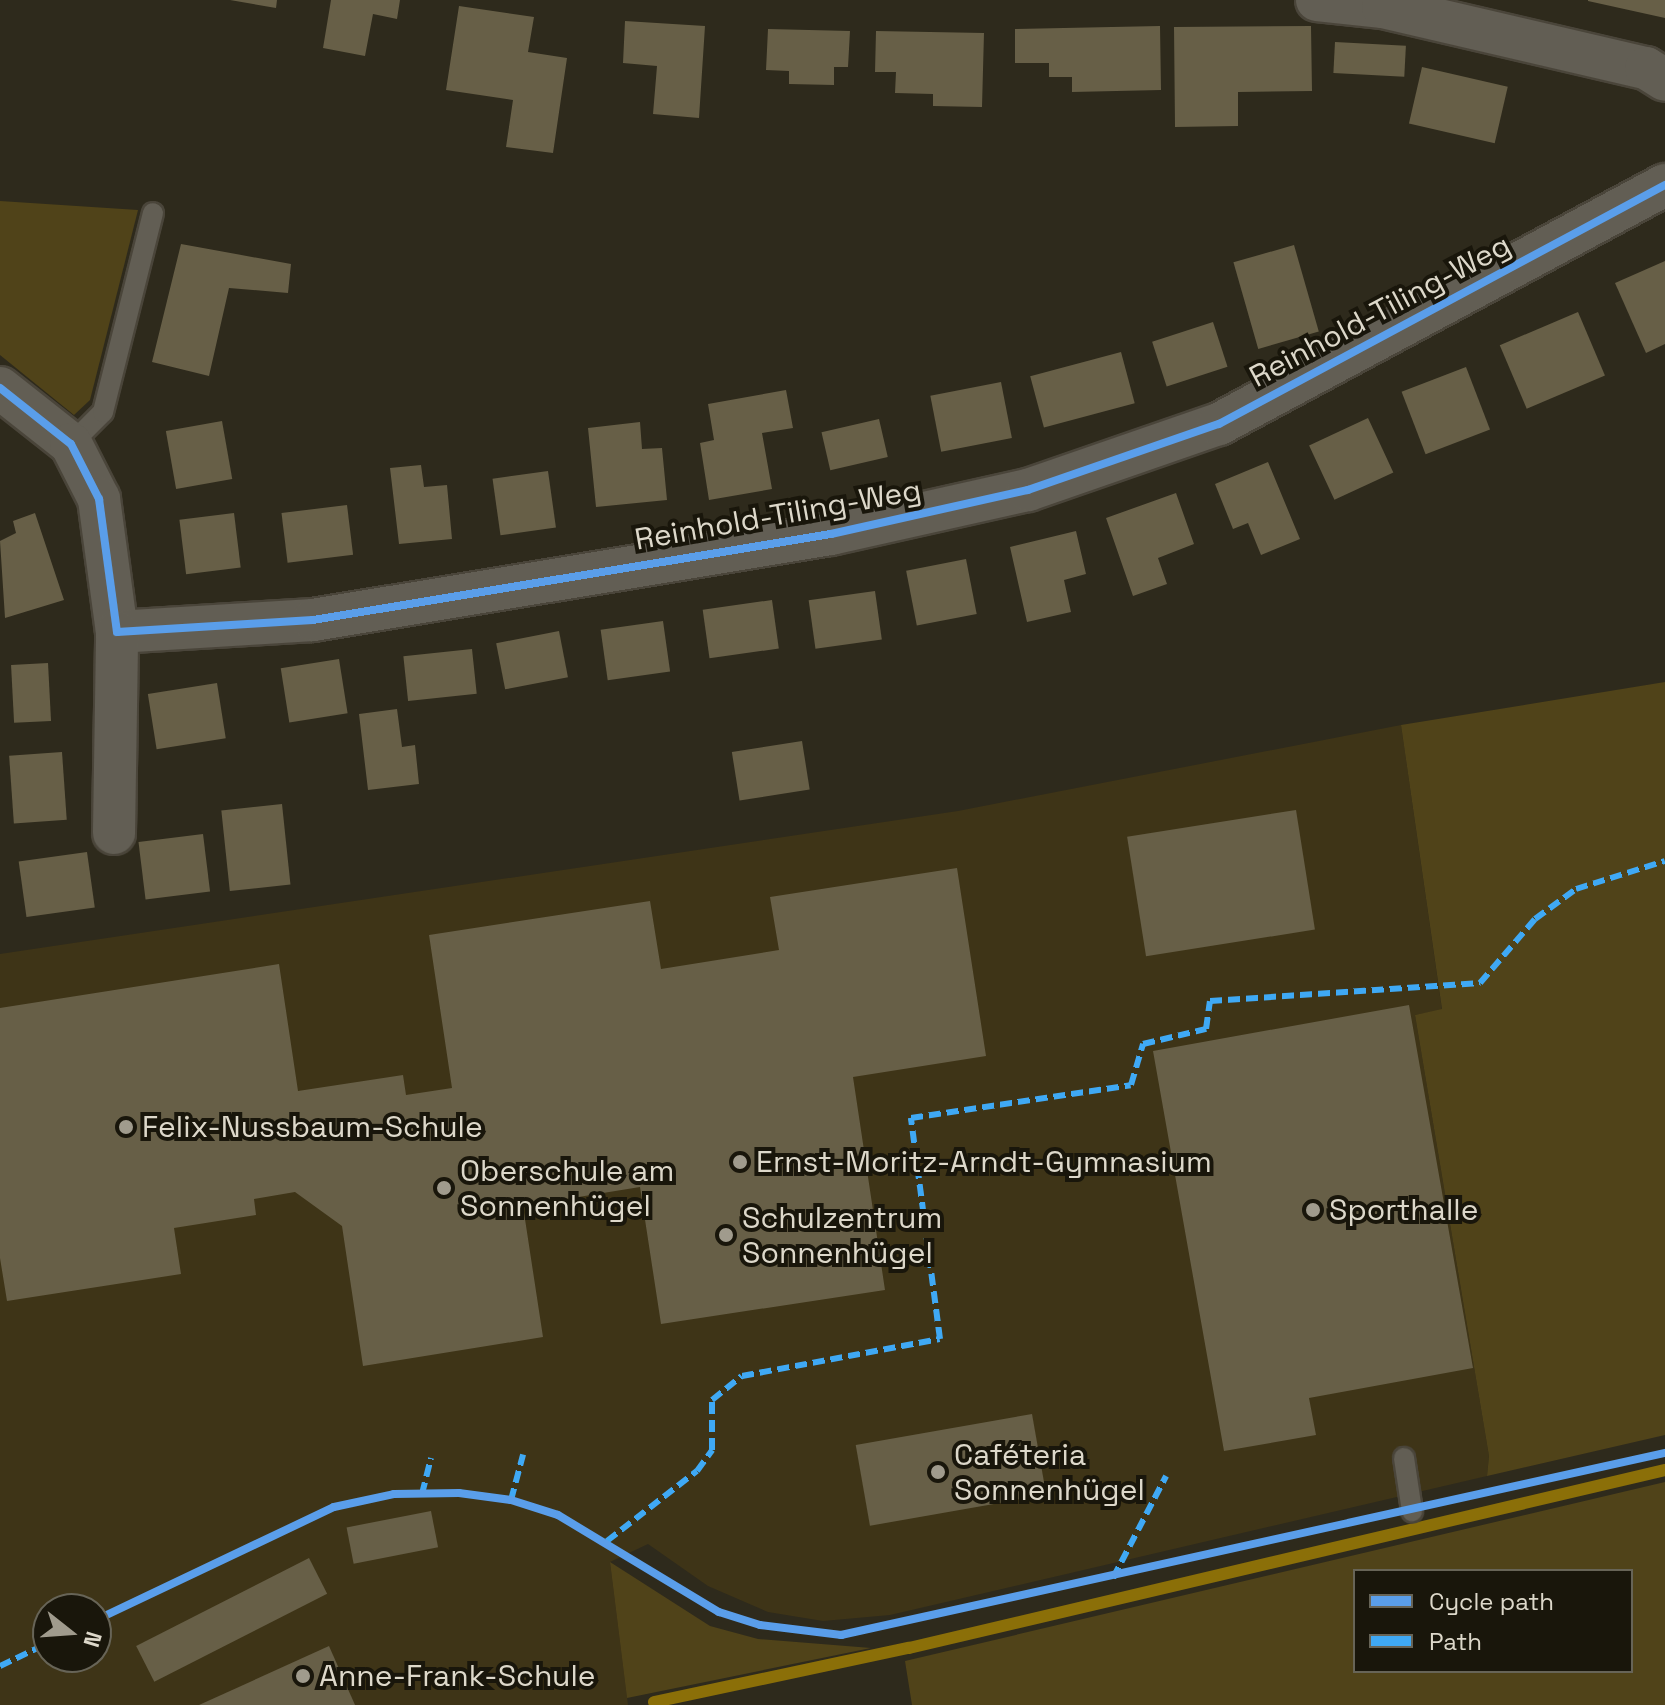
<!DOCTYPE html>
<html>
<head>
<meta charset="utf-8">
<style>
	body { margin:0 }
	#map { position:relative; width:1665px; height:1705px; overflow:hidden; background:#2e2a1c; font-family:"Space Grotesk",sans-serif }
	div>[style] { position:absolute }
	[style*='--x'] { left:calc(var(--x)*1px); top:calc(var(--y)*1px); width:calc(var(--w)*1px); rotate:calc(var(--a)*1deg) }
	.built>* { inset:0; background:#3e3417 }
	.green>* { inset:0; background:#504319 }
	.stream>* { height:12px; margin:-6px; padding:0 6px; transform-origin:6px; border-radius:6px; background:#8b6f08 }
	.building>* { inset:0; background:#675f47; transform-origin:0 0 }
	.roads { filter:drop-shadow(2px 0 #4a453a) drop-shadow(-2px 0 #4a453a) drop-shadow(0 2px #4a453a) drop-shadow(0 -2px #4a453a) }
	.service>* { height:20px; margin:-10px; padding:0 10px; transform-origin:10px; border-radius:10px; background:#625e54 }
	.minor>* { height:42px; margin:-21px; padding:0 21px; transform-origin:21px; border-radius:21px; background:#625e54 }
	.quiet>* { height:6px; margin-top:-3px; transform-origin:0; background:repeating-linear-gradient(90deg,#3fa9f5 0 12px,transparent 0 18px) }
	.cycleway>* { height:8px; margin:-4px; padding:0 4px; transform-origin:4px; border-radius:4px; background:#5a9eea }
	.dots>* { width:22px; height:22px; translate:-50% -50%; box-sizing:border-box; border:4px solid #19160b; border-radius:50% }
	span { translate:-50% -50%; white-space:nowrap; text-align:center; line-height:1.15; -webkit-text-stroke:8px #19160b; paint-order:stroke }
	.street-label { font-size:30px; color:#ddd8ca }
	.poi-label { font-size:30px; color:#ddd8ca }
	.left { translate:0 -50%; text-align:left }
	.legend { position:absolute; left:1353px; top:1569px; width:280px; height:104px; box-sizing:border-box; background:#19160b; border:2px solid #676457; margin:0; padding:10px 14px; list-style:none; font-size:24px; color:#ddd8ca }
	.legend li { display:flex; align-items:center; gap:16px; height:40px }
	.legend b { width:40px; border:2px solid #676457 }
	.north { position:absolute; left:32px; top:1593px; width:80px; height:80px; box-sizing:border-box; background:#19160b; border:2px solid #676457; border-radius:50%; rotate:107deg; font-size:22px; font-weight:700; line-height:32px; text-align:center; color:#ddd8ca }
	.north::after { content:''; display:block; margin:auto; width:28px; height:36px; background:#a09b8d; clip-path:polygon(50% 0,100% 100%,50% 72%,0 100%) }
</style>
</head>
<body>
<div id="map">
	<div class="built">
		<i style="clip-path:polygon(evenodd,1401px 725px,1442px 1010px,1415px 1015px,1489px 1456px,1487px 1476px,890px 1615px,823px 1621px,768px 1612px,708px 1586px,648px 1544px,610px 1562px,628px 1705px,0 1705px,0 954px,958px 811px,1401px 725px,48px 1609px,96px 1609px,96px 1657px,48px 1657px,48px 1609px)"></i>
	</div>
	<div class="green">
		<i style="clip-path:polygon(0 201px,138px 210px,90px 400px,74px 415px,0 355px)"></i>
		<i style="clip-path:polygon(1665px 682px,1665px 1435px,1487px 1476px,1489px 1456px,1415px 1015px,1442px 1009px,1401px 725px)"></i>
		<i style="clip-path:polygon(evenodd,1665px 1482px,1665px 1705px,912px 1705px,905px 1661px,1665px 1482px,1355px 1571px,1631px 1571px,1631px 1671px,1355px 1671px,1355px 1571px)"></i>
		<i style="clip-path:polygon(610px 1562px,710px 1626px,758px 1639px,871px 1648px,627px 1698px)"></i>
	</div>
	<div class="stream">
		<i style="--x:654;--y:1702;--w:261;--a:-12"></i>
		<i style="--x:909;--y:1648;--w:777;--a:-13.25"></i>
	</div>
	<div class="building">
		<i style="clip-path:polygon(230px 0,277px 0,276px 8px)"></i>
		<i style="clip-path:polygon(331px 0,400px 0,397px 19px,373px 14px,365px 56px,323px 48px)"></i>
		<i style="clip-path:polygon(1588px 0,1665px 0,1665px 18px,1588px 1px)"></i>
		<i style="clip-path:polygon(459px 6px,534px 17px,528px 52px,567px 58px,553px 153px,506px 147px,513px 100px,446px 90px)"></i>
		<i style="clip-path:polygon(625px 21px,705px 26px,699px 118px,653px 114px,657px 66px,623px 63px)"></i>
		<i style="clip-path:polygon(1160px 26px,1161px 90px,1072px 92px,1072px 77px,1049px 77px,1049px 63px,1015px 63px,1015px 29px)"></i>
		<i style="clip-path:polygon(1311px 26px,1312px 91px,1238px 92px,1238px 126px,1175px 127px,1174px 27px)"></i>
		<i style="clip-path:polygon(768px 29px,850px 31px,848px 67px,834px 67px,834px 85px,789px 84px,789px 71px,766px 70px)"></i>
		<i style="clip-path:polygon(876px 31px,984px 33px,982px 107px,933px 106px,933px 94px,895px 93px,896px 72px,875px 72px)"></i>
		<i style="left:1335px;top:42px;width:71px;height:31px;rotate:3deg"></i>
		<i style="left:1422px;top:67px;width:88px;height:58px;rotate:13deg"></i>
		<i style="clip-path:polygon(181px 244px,291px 264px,288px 293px,229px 288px,209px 376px,152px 362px)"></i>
		<i style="left:1294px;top:245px;width:90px;height:63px;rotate:74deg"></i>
		<i style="clip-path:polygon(1665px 261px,1665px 344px,1646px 353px,1615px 283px)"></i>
		<i style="left:1578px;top:312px;width:69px;height:85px;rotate:67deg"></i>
		<i style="left:1213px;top:322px;width:47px;height:64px;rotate:72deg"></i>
		<i style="left:1121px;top:352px;width:53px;height:94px;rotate:75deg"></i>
		<i style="left:1466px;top:367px;width:67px;height:69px;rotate:69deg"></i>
		<i style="left:1001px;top:382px;width:57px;height:72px;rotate:79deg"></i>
		<i style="clip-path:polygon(786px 390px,793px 428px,762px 433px,772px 489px,709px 500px,700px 443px,714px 440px,708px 404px)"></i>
		<i style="left:1368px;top:418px;width:60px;height:65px;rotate:65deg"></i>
		<i style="left:879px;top:419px;width:39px;height:59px;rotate:77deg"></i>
		<i style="left:222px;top:421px;width:59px;height:57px;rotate:80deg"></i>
		<i style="clip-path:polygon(640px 422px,642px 449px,662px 448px,667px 500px,596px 507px,588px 428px)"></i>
		<i style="clip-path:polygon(1268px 462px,1300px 539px,1261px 555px,1248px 523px,1233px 529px,1215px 484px)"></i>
		<i style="clip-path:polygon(421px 465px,424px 487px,447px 485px,452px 539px,399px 544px,390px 468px)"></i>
		<i style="left:548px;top:471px;width:57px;height:56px;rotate:82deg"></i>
		<i style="clip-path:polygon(1176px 493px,1194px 544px,1158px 558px,1167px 584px,1133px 596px,1106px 518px)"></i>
		<i style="left:347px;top:505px;width:50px;height:66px;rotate:83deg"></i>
		<i style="clip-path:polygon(35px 513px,64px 600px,5px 618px,0 541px,16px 533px,13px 521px)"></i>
		<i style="left:234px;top:513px;width:55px;height:55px;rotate:83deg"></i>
		<i style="clip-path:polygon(1076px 531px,1086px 574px,1064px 580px,1071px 612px,1027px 622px,1010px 547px)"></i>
		<i style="left:966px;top:559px;width:56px;height:61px;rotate:79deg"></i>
		<i style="left:875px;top:591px;width:49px;height:67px;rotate:82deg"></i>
		<i style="left:772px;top:600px;width:49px;height:70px;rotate:82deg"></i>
		<i style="left:663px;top:621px;width:51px;height:63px;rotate:82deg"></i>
		<i style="left:559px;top:631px;width:47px;height:64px;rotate:79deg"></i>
		<i style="left:472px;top:649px;width:45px;height:69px;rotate:84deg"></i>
		<i style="left:339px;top:659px;width:55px;height:59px;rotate:81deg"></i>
		<i style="left:48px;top:663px;width:58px;height:37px;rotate:87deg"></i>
		<i style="left:217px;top:683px;width:56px;height:70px;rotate:81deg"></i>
		<i style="clip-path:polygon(397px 709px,402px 747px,415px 745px,419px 784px,368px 790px,359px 714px)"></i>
		<i style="left:802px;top:741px;width:49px;height:71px;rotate:81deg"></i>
		<i style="left:62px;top:752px;width:68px;height:53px;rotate:86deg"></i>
		<i style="left:282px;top:804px;width:81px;height:61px;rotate:84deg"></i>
		<i style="left:1296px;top:810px;width:121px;height:171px;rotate:81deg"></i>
		<i style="left:203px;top:834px;width:58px;height:65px;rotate:83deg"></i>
		<i style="left:87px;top:852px;width:56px;height:69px;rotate:82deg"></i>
		<i style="clip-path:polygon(957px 868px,986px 1056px,853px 1077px,885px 1290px,661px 1324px,640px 1187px,523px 1206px,543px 1337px,363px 1366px,342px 1226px,295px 1192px,254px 1199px,256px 1215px,174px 1228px,181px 1274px,7px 1301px,0 1258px,0 1008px,279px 964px,298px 1091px,403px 1075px,406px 1095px,452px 1088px,429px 935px,650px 901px,661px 969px,779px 950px,770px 897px)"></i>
		<i style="clip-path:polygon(1409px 1005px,1473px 1368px,1309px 1398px,1316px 1435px,1224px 1451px,1153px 1051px)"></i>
		<i style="left:1032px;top:1414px;width:82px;height:179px;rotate:80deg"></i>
		<i style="left:431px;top:1511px;width:37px;height:86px;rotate:79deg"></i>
		<i style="left:309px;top:1558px;width:40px;height:194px;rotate:63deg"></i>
		<i style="clip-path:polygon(329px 1646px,355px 1705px,199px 1705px)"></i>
	</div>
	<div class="roads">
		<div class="service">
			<i style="--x:71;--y:444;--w:45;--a:-45"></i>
			<i style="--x:103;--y:412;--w:205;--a:-75.9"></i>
			<i style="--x:1404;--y:1458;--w:54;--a:81.4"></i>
		</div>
		<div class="minor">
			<i style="--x:1317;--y:0;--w:66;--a:6.1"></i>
			<i style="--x:1383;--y:7;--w:270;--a:13.1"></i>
			<i style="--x:1646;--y:68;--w:22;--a:32"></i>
			<i style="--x:0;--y:388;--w:90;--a:38.3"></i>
			<i style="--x:71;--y:444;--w:62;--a:63"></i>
			<i style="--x:99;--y:499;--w:134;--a:82.3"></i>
			<i style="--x:117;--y:632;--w:196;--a:-3.5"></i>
			<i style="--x:313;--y:620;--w:525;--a:-9.43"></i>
			<i style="--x:831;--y:534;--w:202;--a:-12.6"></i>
			<i style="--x:1028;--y:490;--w:202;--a:-19.1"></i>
			<i style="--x:1219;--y:424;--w:506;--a:-28.19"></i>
			<i style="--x:114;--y:833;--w:201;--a:-89.1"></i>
		</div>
	</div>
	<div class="quiet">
		<i style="--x:422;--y:1494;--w:37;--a:-76"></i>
		<i style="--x:511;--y:1500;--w:47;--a:-75.1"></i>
		<i style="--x:607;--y:1541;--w:114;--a:-37.9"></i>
		<i style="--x:697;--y:1471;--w:26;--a:-54"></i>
		<i style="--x:712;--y:1450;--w:50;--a:-90"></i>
		<i style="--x:712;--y:1400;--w:38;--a:-39"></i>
		<i style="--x:742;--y:1376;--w:201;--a:-10.6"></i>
		<i style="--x:940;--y:1339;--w:223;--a:-97.5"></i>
		<i style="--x:911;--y:1118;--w:222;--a:-8.5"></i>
		<i style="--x:1131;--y:1085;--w:43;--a:-73.7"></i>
		<i style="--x:1143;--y:1044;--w:65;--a:-13.4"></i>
		<i style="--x:1206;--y:1029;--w:28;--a:-82"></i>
		<i style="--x:1210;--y:1001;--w:271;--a:-3.8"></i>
		<i style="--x:1480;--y:983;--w:84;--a:-49.3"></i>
		<i style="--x:1535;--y:919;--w:51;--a:-36.2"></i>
		<i style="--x:1576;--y:889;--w:93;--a:-17.5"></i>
		<i style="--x:1113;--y:1578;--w:115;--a:-62.5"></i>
		<i style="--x:0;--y:1666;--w:53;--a:-25.6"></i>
	</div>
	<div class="cycleway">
		<i style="--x:0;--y:388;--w:90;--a:38.3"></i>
		<i style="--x:71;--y:444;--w:62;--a:63"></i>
		<i style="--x:99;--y:499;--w:134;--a:82.3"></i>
		<i style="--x:117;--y:632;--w:196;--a:-3.5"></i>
		<i style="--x:313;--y:620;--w:525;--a:-9.43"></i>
		<i style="--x:831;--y:534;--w:202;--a:-12.6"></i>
		<i style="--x:1028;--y:490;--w:202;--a:-19.1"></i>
		<i style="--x:1219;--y:424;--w:506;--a:-28.19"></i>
		<i style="--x:96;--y:1620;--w:263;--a:-25.4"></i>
		<i style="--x:334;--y:1507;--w:61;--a:-12.2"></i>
		<i style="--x:394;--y:1494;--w:65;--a:-0.9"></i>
		<i style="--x:459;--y:1493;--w:52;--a:7.7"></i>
		<i style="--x:511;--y:1500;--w:49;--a:17.7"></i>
		<i style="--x:558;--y:1515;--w:188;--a:31.1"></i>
		<i style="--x:719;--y:1612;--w:43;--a:17.6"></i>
		<i style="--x:760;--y:1625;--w:82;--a:7"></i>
		<i style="--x:841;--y:1635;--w:844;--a:-12.46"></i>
	</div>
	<div class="dots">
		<i style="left:126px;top:1127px;background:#a09b8d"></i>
		<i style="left:740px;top:1162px;background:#a09b8d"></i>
		<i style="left:444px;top:1188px;background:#a09b8d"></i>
		<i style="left:1313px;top:1210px;background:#a09b8d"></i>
		<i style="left:726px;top:1235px;background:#a09b8d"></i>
		<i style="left:938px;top:1472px;background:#a09b8d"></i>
		<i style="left:303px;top:1676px;background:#a09b8d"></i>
	</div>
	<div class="street-label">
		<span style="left:1380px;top:311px;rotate:-28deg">Reinhold-Tiling-Weg</span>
		<span style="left:778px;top:515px;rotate:-10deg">Reinhold-Tiling-Weg</span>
	</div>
	<div class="poi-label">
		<span class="left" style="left:142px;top:1127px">Felix-Nussbaum-Schule</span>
		<span class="left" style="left:756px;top:1162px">Ernst-Moritz-Arndt-Gymnasium</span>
		<span class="left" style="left:460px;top:1188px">Oberschule am<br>Sonnenhügel</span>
		<span class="left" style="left:1329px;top:1210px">Sporthalle</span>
		<span class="left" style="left:742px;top:1235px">Schulzentrum<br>Sonnenhügel</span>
		<span class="left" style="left:954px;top:1472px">Caféteria<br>Sonnenhügel</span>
		<span class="left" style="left:319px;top:1676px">Anne-Frank-Schule</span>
	</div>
	<ul class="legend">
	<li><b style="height:10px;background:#5a9eea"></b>Cycle path</li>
	<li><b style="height:10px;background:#3fa9f5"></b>Path</li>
	</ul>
	<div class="north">N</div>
</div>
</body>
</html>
